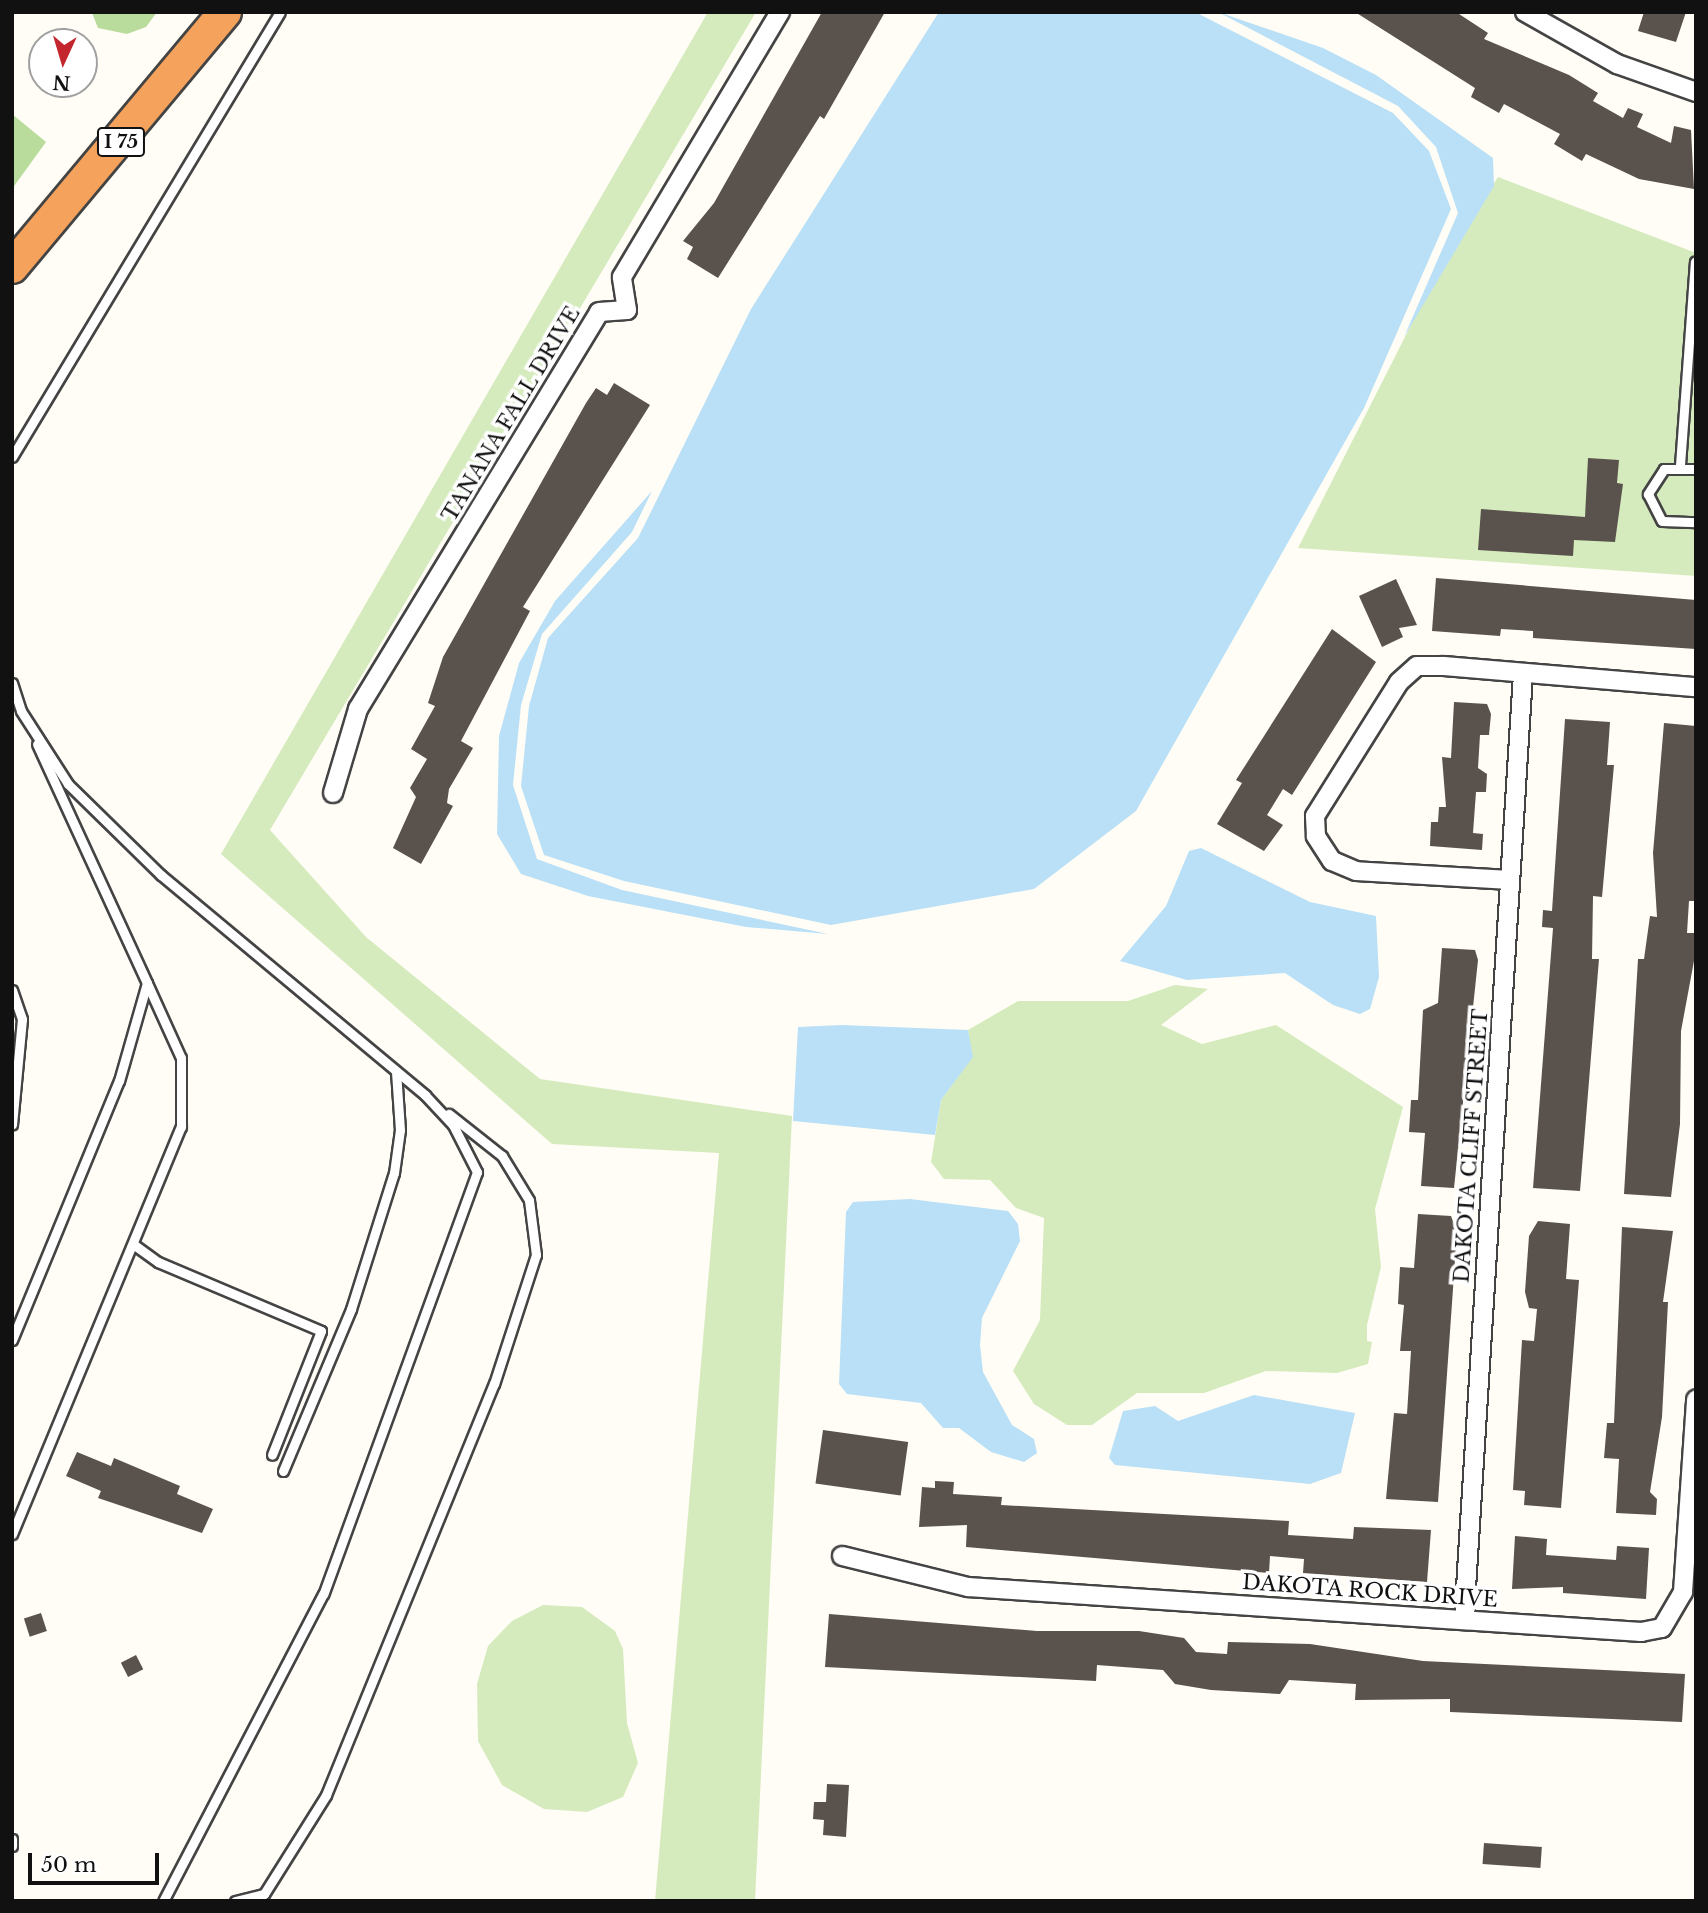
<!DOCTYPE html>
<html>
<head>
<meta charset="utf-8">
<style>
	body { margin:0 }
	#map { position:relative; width:1708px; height:1913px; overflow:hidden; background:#fffdf5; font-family:"Libre Baskerville",serif }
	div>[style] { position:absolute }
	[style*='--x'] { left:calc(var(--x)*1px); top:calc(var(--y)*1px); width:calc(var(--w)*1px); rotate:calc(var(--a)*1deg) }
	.green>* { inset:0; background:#d5ebbd }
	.forest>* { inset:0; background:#b9dc9c }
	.water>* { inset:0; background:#b9e0f7 }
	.building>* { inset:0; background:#5a524d; transform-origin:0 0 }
	.roads { filter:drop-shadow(2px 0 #444) drop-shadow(-2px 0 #444) drop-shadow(0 2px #444) drop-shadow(0 -2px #444) }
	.service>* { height:9px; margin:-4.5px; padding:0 4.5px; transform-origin:4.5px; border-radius:4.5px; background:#fff }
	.minor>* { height:18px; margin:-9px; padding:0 9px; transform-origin:9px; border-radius:9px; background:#fff }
	.motorway>* { height:32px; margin:-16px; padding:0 16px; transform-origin:16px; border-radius:16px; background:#f5a25d }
	span { translate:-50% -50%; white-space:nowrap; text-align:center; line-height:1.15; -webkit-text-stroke:7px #fff; paint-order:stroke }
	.shield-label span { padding:2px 5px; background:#fff; border:2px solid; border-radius:5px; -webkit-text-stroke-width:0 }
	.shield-label { font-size:19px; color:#111; font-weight:700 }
	.street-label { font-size:21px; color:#111 }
	.frame { position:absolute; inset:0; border:14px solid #111; pointer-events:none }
	.north { position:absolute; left:28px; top:28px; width:70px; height:70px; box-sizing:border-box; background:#fff; border:2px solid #a0a0a0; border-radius:50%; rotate:184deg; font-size:19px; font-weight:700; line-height:28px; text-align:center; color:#111 }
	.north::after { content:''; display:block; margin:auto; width:24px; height:32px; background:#c4262e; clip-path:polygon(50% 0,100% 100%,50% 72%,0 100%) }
	.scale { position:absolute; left:28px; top:1853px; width:131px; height:32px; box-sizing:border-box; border:4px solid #111; border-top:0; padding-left:9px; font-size:21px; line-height:24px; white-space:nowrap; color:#111; -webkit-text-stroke:5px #fff; paint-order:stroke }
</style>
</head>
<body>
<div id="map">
	<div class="green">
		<i style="clip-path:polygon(708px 12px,756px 12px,270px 830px,366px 937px,540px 1079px,792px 1116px,755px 1901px,655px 1901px,719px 1153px,552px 1144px,221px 854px)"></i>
		<i style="clip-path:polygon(1498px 177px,1696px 253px,1696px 576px,1298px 548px,1443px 262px)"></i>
		<i style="clip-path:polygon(1175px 985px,1208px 989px,1161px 1025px,1202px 1044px,1276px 1025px,1403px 1107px,1375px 1209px,1381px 1267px,1367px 1325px,1367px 1341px,1372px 1342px,1368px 1364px,1337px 1373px,1266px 1371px,1204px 1393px,1137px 1393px,1092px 1425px,1067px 1425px,1034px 1404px,1013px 1371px,1040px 1320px,1044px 1218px,1016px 1208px,990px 1180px,944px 1179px,931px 1162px,941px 1100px,972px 1057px,968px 1030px,1018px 1001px,1128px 1001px)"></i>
		<i style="clip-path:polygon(543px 1605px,582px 1607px,615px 1631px,623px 1649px,627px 1723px,638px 1763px,623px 1797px,587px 1812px,544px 1809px,502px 1785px,478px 1741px,477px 1684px,488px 1646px,512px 1621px)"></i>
	</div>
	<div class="forest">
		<i style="clip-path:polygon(157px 12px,146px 27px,127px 34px,98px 28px,92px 13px)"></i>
		<i style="clip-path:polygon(12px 114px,46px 142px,12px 189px)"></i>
	</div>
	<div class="water">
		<i style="clip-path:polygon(939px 12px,1195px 12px,1393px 113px,1429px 151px,1451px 209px,1364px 408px,1136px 811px,1034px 889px,831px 925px,624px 881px,544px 855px,521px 786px,529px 706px,548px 638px,638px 538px,751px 309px)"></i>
		<i style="clip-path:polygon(1218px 12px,1323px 48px,1376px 75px,1493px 158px,1494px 186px,1404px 337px,1458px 213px,1436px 147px,1398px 106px)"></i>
		<i style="clip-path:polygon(652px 491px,632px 532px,542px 634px,521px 705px,513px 785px,537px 859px,622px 890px,828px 934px,746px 927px,588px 896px,521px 874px,497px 834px,499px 736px,519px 663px,555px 601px)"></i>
		<i style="clip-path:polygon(1201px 848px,1310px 902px,1376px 916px,1379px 977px,1370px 1009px,1360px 1014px,1333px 1005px,1285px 973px,1187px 980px,1120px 961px,1166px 906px,1189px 851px)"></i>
		<i style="clip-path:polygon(842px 1025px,968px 1030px,973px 1057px,941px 1100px,935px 1135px,793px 1121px,798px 1027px)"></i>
		<i style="clip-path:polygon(910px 1199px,1008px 1211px,1018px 1224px,1020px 1241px,982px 1318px,980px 1345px,983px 1372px,1012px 1425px,1034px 1439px,1037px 1453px,1024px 1462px,991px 1452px,959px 1428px,943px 1428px,921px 1403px,847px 1394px,839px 1384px,846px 1212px,853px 1202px)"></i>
		<i style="clip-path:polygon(1254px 1395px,1355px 1413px,1341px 1473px,1310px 1484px,1115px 1465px,1109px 1458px,1123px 1411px,1155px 1406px,1178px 1421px)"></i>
	</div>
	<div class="building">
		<i style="clip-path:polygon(822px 12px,885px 12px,824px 119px,820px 116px,718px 278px,687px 259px,693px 247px,683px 241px,714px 203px)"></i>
		<i style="clip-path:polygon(1355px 12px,1456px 12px,1488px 33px,1484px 39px,1569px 75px,1598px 93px,1593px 101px,1623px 118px,1628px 108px,1643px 114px,1637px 127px,1671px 143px,1674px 126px,1691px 130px,1694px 189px,1639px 179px,1586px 154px,1582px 161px,1554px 144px,1560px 134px,1504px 104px,1499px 113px,1471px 97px,1475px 88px)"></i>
		<i style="clip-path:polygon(1644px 12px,1686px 12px,1676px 42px,1638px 31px)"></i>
		<i style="clip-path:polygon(614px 383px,650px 405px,523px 607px,530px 611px,461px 741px,473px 748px,449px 789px,447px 803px,453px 806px,421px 864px,393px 848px,416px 797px,410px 788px,427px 759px,411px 749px,435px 706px,428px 703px,443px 657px,586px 403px,596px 388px,607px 395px)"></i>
		<i style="clip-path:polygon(1588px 458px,1619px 460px,1617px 483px,1623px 484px,1615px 542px,1574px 540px,1573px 556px,1478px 550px,1481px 509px,1585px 517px)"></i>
		<i style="clip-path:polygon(1436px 578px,1696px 600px,1696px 649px,1533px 638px,1533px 631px,1501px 629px,1500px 636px,1432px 631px)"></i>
		<i style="clip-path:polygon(1396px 579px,1417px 625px,1399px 628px,1403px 637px,1382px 647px,1359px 596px)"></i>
		<i style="clip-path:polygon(1332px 629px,1376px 662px,1292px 795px,1283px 789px,1267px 815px,1283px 825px,1264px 851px,1217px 824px,1242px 783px,1236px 780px)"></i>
		<i style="clip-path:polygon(1454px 702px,1487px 704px,1491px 714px,1489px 735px,1480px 735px,1478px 768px,1487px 774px,1486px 792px,1476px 792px,1473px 833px,1483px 834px,1482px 850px,1430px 846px,1431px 822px,1438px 822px,1439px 807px,1446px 807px,1442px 757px,1451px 758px)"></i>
		<i style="clip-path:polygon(1565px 719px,1610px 722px,1607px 765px,1614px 765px,1602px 897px,1593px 896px,1592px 959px,1599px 959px,1580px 1191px,1533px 1188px,1553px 928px,1542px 927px,1543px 910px,1552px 911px)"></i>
		<i style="clip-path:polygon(1664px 723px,1696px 726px,1696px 901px,1689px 901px,1687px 933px,1696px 933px,1696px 950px,1681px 1031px,1680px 1124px,1671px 1197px,1624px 1194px,1638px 959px,1644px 959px,1650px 916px,1657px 917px,1653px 853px)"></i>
		<i style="clip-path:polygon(1442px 948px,1475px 950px,1478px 960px,1454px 1188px,1421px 1186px,1425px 1133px,1409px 1132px,1411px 1100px,1418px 1100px,1423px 1010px,1438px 1003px)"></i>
		<i style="clip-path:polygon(1418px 1214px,1451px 1216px,1457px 1232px,1438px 1502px,1386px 1499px,1394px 1413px,1407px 1414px,1411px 1351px,1400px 1351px,1404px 1305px,1398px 1304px,1400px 1267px,1414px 1268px)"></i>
		<i style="clip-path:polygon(1538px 1221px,1570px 1224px,1566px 1279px,1579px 1280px,1561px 1508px,1524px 1505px,1525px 1491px,1513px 1490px,1522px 1340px,1534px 1341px,1537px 1309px,1529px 1308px,1525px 1292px,1529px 1236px)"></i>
		<i style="clip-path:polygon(1622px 1227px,1673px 1231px,1663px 1302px,1668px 1302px,1662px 1417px,1650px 1492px,1657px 1499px,1656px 1515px,1616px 1513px,1619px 1459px,1604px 1458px,1607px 1423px,1614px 1423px)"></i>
		<i style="left:823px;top:1430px;width:86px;height:54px;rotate:8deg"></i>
		<i style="clip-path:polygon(77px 1452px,111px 1466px,114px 1458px,180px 1486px,177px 1494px,213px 1509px,202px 1533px,98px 1498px,101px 1491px,66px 1476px)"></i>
		<i style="clip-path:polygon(935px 1481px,954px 1482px,953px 1494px,1002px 1497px,1001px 1505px,1289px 1521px,1288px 1535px,1353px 1539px,1354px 1527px,1431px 1530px,1427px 1582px,1303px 1573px,1304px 1559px,1270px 1556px,1269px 1573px,966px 1547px,967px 1525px,919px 1527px,922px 1487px,935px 1488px)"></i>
		<i style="clip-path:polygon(1515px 1536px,1547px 1539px,1546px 1555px,1616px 1560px,1617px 1546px,1649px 1548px,1646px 1599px,1563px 1593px,1563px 1587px,1512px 1589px)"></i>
		<i style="left:41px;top:1613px;width:19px;height:18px;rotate:72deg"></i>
		<i style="clip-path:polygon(829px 1614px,1037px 1631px,1139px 1631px,1184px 1638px,1196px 1652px,1227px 1654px,1228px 1642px,1310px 1644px,1423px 1661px,1685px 1674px,1682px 1722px,1450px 1712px,1450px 1699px,1355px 1700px,1356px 1684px,1289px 1680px,1280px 1694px,1211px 1690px,1175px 1684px,1163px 1670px,1097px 1665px,1096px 1681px,825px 1667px)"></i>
		<i style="left:136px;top:1655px;width:16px;height:17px;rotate:63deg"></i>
		<i style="clip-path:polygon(827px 1784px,849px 1785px,846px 1837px,823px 1835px,824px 1820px,813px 1819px,814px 1802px,826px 1802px)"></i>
		<i style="left:1484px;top:1843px;width:58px;height:21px;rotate:4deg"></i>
	</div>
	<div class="roads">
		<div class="service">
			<i style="--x:12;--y:457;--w:519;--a:-58.94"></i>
			<i style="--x:1680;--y:465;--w:204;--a:-85.8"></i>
			<i style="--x:1696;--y:469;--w:32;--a:180"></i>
			<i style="--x:1664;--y:469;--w:30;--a:123"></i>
			<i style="--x:1648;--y:494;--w:30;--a:63"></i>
			<i style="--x:1662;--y:521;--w:34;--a:2"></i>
			<i style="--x:12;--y:683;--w:29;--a:72"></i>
			<i style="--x:21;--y:711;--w:87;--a:57.2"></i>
			<i style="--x:68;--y:784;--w:130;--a:44.4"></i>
			<i style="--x:161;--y:875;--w:344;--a:39.8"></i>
			<i style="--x:425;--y:1095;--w:41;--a:47"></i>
			<i style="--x:453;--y:1125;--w:53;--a:62.9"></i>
			<i style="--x:477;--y:1172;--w:449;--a:110"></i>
			<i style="--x:323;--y:1594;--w:346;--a:117.5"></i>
			<i style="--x:12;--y:990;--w:31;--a:71"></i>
			<i style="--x:22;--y:1019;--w:106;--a:95.4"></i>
			<i style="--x:133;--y:1244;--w:31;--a:36"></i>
			<i style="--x:158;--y:1262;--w:177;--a:22.9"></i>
			<i style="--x:321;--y:1331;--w:133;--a:111.6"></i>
			<i style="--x:12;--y:1340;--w:280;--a:-67.6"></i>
			<i style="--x:119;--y:1081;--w:102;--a:-74.1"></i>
			<i style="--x:147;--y:983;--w:263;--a:-114.7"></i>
			<i style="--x:283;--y:1471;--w:176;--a:-67.2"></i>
			<i style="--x:351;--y:1309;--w:143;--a:-72.5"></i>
			<i style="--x:394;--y:1173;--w:43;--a:-82.1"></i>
			<i style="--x:400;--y:1130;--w:59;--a:-93.9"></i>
			<i style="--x:12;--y:1534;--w:441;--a:-67.5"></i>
			<i style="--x:181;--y:1127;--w:69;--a:-90"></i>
			<i style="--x:181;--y:1058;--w:82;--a:-114.4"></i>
			<i style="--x:12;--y:1839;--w:7;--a:90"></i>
			<i style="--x:235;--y:1901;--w:30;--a:-14"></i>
			<i style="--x:264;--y:1894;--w:117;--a:-57.9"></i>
			<i style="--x:326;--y:1795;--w:444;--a:-67.8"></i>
			<i style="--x:494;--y:1384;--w:136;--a:-72"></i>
			<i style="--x:536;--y:1255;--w:55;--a:-97.3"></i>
			<i style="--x:529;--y:1200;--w:52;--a:-121.5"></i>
			<i style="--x:502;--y:1156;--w:68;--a:-141.6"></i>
		</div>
		<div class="minor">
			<i style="--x:1525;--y:12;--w:106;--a:29.5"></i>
			<i style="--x:1617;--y:64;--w:84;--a:19.5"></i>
			<i style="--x:333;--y:793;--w:88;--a:-73.4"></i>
			<i style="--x:358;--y:709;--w:464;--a:-58.7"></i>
			<i style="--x:599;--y:312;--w:28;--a:-4"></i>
			<i style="--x:627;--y:310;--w:33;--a:-99"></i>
			<i style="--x:622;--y:277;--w:309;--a:-59.2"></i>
			<i style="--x:1510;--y:880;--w:154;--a:-176.7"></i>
			<i style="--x:1356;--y:871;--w:26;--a:-157"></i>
			<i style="--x:1332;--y:861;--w:30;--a:-123"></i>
			<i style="--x:1316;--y:836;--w:20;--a:-93"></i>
			<i style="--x:1315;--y:816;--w:158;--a:-57.9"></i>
			<i style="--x:1399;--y:682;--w:24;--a:-42"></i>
			<i style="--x:1417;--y:666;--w:27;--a:0"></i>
			<i style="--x:1444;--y:666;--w:253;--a:4.8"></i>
			<i style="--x:842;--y:1556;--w:130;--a:13.8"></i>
			<i style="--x:968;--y:1587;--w:675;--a:3.83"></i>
			<i style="--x:1641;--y:1632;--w:21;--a:-11"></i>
			<i style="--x:1662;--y:1628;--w:42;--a:-59.7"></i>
			<i style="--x:1683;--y:1592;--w:193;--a:-86.1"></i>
			<i style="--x:1464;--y:1620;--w:948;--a:-86.43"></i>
		</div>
		<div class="motorway">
			<i style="--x:12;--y:267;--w:332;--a:-50.1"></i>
		</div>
	</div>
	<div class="shield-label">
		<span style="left:121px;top:142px">I 75</span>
	</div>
	<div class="street-label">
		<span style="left:511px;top:414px;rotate:-59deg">TANANA FALL DRIVE</span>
		<span style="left:1471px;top:1146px;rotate:-86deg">DAKOTA CLIFF STREET</span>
		<span style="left:1370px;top:1591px;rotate:4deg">DAKOTA ROCK DRIVE</span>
	</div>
	<div class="frame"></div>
	<div class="north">N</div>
	<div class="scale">50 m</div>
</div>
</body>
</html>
